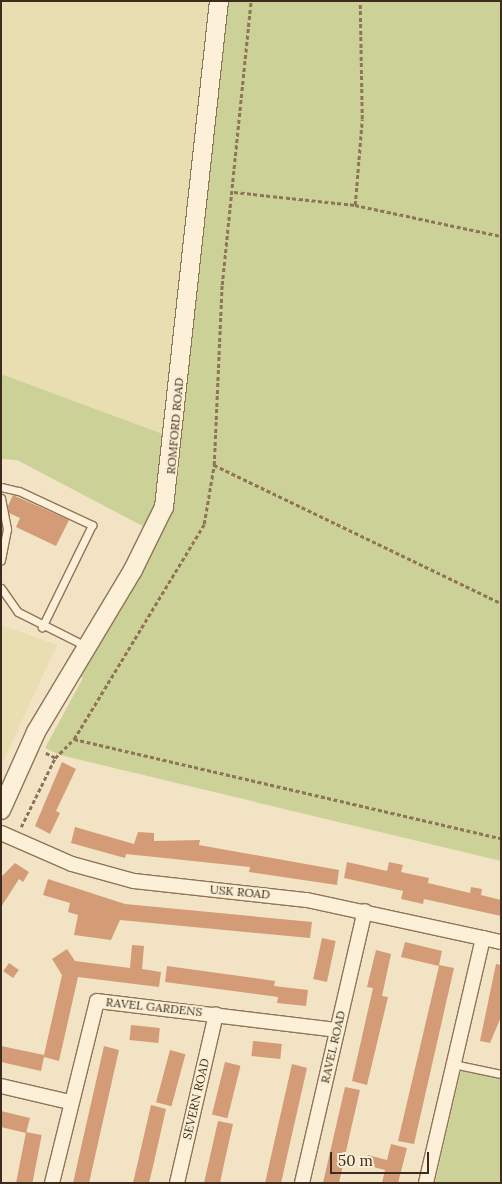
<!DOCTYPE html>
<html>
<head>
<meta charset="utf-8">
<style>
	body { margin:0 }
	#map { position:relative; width:502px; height:1184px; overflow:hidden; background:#f2e3c4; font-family:Lora,serif }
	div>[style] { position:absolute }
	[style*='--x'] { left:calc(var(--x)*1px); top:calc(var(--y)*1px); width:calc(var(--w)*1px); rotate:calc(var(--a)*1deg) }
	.farmland>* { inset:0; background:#e8deb1 }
	.green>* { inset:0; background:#ccd197 }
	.building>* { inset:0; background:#d39c77; transform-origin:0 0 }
	.path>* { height:2.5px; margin-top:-1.25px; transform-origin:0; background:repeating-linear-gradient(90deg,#8f7458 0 4px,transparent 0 6.5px) }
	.roads { filter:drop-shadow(1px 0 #8f7458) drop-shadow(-1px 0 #8f7458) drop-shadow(0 1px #8f7458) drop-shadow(0 -1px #8f7458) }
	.service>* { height:7px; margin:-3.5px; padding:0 3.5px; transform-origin:3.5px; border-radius:3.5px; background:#fcf0d8 }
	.minor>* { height:14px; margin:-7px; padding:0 7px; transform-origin:7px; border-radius:7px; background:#fcf0d8 }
	.tertiary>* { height:18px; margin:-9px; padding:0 9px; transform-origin:9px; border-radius:9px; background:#fcf0d8 }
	span { translate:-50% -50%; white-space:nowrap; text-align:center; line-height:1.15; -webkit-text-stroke:4px #f9edd4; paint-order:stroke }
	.street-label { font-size:12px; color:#3d2c1e }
	.frame { position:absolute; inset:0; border:2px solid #3d2c1e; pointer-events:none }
	.scale { position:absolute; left:330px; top:1152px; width:99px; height:22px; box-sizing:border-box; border:2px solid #3d2c1e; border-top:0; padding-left:6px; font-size:15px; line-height:18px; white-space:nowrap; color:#3d2c1e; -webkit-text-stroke:4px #f9edd4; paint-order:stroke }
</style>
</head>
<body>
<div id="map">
	<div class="farmland">
		<i style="clip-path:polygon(1px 1px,219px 1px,175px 438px,1px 374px)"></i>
		<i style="clip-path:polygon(1px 625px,57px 645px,1px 766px)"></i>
	</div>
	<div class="green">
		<i style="clip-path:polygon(219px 1px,501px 1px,501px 861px,60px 755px,45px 748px,83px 678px,70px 672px,154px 532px,17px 460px,1px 459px,1px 374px,174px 438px)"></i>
		<i style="clip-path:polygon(461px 1070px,501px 1079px,501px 1183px,435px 1183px)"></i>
	</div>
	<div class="building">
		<i style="clip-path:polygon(13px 495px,69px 520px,56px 546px,16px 527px,20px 518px,9px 513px,8px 506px)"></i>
		<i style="clip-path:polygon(62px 762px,76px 769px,56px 811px,60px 813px,50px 834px,35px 826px)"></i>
		<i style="clip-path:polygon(75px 827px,134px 844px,138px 832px,154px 833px,154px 841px,200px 840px,199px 845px,339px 870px,337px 885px,249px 872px,250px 867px,126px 854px,125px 858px,71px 843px)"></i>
		<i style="clip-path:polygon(347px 862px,387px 871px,389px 862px,403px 865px,401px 872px,429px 878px,428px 883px,470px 893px,471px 887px,482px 889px,481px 895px,501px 900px,501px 916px,424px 899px,423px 904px,401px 899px,403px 891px,344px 878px)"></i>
		<i style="clip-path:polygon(15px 863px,29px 872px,23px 882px,19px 879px,1px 907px,1px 877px)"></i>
		<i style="clip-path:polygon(48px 879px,125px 904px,312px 922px,310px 938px,120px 920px,111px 940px,74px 935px,78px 915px,68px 912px,70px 903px,43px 895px)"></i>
		<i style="left:322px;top:938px;width:14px;height:42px;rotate:12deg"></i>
		<i style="clip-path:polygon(405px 942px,442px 951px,439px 965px,454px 968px,414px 1144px,398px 1141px,439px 966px,401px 957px)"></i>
		<i style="clip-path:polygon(132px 945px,144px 946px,142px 969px,161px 972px,159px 987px,78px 977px,59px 1061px,44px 1057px,41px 1071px,1px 1062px,1px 1046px,44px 1055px,62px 975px,52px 959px,67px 949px,75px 961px,130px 968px)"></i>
		<i style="clip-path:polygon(376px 950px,391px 954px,382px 996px,388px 997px,367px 1085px,352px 1081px,373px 988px,367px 987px)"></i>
		<i style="left:9px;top:963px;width:12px;height:10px;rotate:35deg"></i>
		<i style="clip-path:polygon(496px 964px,501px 965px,501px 1017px,490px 1043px,480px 1041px)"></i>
		<i style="clip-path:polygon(167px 966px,275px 981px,274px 986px,308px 990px,306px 1006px,277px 1003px,278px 997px,165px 982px)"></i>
		<i style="left:131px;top:1025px;width:29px;height:15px;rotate:6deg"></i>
		<i style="left:253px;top:1041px;width:29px;height:15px;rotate:6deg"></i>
		<i style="clip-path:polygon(104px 1046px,119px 1050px,114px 1072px,89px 1183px,73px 1183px)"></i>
		<i style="left:170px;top:1050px;width:16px;height:54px;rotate:15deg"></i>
		<i style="left:225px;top:1062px;width:16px;height:54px;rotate:14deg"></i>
		<i style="clip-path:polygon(292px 1064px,307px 1068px,293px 1130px,281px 1183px,265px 1183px)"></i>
		<i style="clip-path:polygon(345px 1087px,360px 1090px,351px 1129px,339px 1183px,323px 1183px)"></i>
		<i style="clip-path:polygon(151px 1105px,166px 1109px,154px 1162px,149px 1183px,133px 1183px)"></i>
		<i style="clip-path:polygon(1px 1111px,30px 1118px,26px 1133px,1px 1127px)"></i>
		<i style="clip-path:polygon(218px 1121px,233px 1124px,224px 1164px,220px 1183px,204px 1183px)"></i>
		<i style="left:26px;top:1132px;width:16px;height:52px;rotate:11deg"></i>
		<i style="clip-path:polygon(391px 1144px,407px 1148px,398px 1183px,382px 1183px,385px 1170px,365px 1165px,368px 1155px,387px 1160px)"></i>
	</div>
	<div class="path">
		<i style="--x:234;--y:192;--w:122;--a:6.1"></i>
		<i style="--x:355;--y:205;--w:149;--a:12"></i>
		<i style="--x:355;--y:205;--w:86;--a:-85.3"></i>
		<i style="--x:362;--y:119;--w:118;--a:-91"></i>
		<i style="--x:214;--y:465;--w:318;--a:25.7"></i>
		<i style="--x:74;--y:739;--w:438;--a:13.1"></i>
		<i style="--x:55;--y:758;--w:27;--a:-45"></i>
		<i style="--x:74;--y:739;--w:251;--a:-58.8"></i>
		<i style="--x:204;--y:524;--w:60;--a:-80.4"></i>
		<i style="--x:214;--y:465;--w:180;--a:-87.5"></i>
		<i style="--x:222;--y:285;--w:285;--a:-84.2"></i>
		<i style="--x:21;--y:827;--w:77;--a:-63.8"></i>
		<i style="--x:55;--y:758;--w:13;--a:-153"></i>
	</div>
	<div class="roads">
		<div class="service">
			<i style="--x:1;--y:487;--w:18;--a:13"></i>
			<i style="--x:19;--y:491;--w:81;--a:25"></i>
			<i style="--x:92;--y:525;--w:114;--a:116.1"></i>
			<i style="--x:1;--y:498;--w:32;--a:79"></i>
			<i style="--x:7;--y:529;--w:32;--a:101"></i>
			<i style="--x:1;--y:588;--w:29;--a:55"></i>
			<i style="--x:18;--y:612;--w:76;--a:26.6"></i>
			<i style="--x:453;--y:1064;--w:49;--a:11.8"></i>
		</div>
		<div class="minor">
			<i style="--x:1;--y:833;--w:77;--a:23.6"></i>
			<i style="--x:72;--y:864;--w:64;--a:15.3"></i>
			<i style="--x:134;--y:881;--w:174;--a:6.3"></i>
			<i style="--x:307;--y:900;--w:180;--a:12.2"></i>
			<i style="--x:483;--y:938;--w:252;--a:103.1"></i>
			<i style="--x:483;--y:938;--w:18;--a:13"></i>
			<i style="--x:1;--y:1086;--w:71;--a:13.1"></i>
			<i style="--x:52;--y:1183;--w:187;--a:-76.1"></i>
			<i style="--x:97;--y:1001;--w:242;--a:6.9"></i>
			<i style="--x:177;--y:1183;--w:173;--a:-77"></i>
			<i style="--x:302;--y:1183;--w:279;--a:-77"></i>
		</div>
		<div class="tertiary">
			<i style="--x:1;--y:810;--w:85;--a:-65.8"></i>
			<i style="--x:36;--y:732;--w:189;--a:-59.1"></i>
			<i style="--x:133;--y:570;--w:70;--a:-63.8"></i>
			<i style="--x:164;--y:507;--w:509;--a:-83.8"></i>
		</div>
	</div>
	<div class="street-label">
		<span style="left:175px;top:426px;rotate:-85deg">ROMFORD ROAD</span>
		<span style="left:240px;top:892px;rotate:5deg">USK ROAD</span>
		<span style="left:154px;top:1007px;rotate:6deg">RAVEL GARDENS</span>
		<span style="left:333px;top:1047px;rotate:-77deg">RAVEL ROAD</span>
		<span style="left:196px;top:1099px;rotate:-77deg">SEVERN ROAD</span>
	</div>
	<div class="frame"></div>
	<div class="scale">50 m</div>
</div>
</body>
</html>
